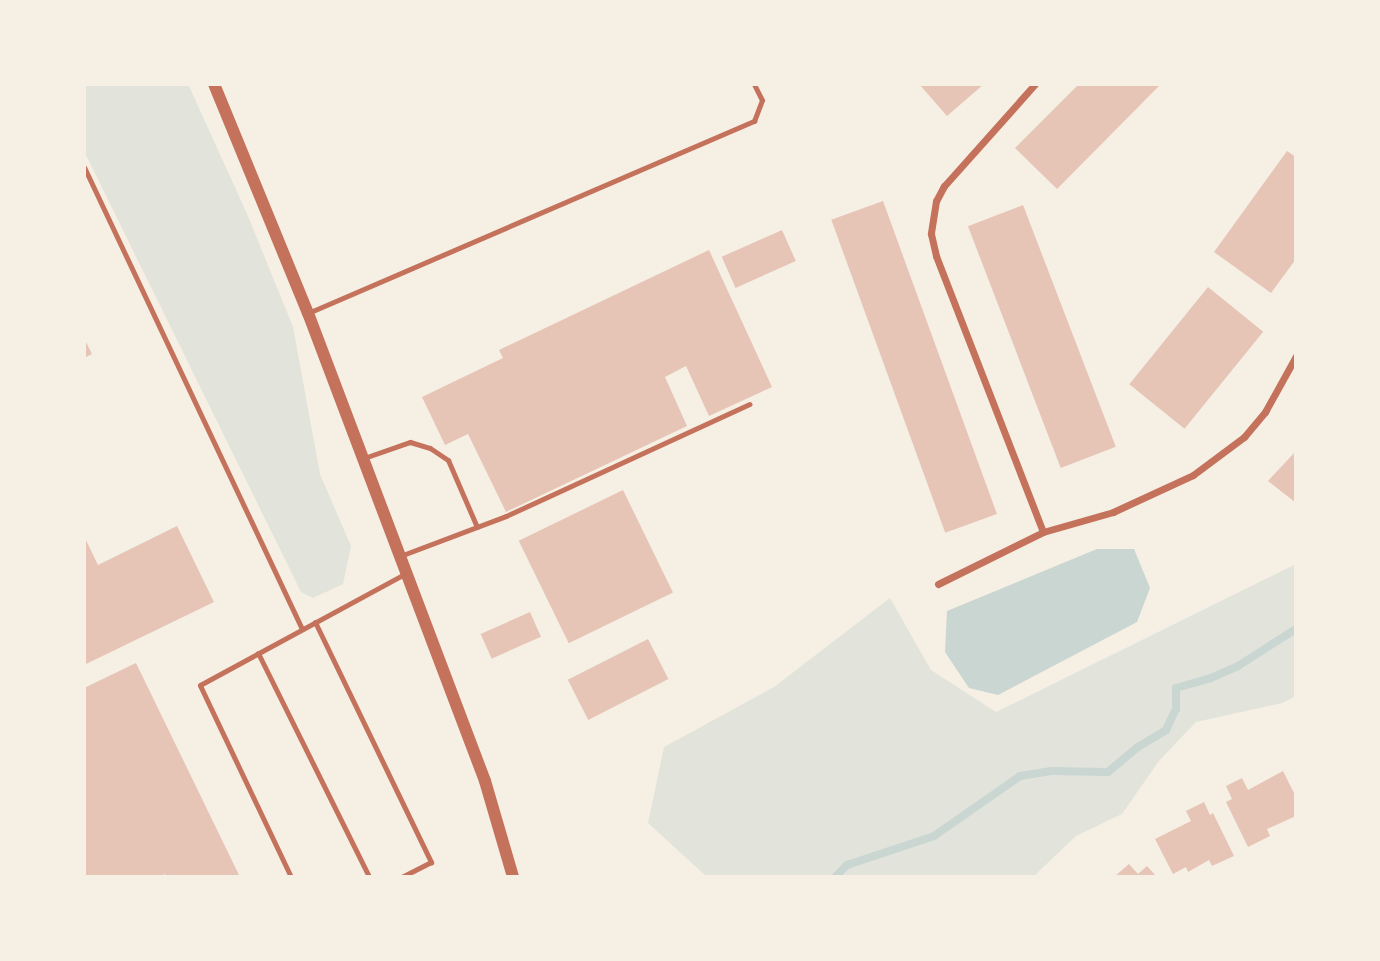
<!DOCTYPE html>
<html>
<head>
<meta charset="utf-8">
<style>
	body { margin:0 }
	#map { position:relative; width:1380px; height:961px; overflow:hidden; background:#f6efe4; font-family:"Noto Serif",serif }
	div>[style] { position:absolute }
	[style*='--x'] { left:calc(var(--x)*1px); top:calc(var(--y)*1px); width:calc(var(--w)*1px); rotate:calc(var(--a)*1deg) }
	.green>* { inset:0; background:#e2e4dc }
	.water>* { inset:0; background:#c9d6d2 }
	.stream>* { height:8px; margin:-4px; padding:0 4px; transform-origin:4px; border-radius:4px; background:#c9d6d2 }
	.building>* { inset:0; background:#e6c5b7; transform-origin:0 0 }
	.service>* { height:5px; margin:-2.5px; padding:0 2.5px; transform-origin:2.5px; border-radius:2.5px; background:#c5725c }
	.minor>* { height:7px; margin:-3.5px; padding:0 3.5px; transform-origin:3.5px; border-radius:3.5px; background:#c5725c }
	.tertiary>* { height:12px; margin:-6px; padding:0 6px; transform-origin:6px; border-radius:6px; background:#c5725c }
	span { translate:-50% -50%; white-space:nowrap; text-align:center; line-height:1.15; -webkit-text-stroke:6px #f6efe4; paint-order:stroke }
	.frame { position:absolute; inset:0; border:86px solid #f6efe4; pointer-events:none }
</style>
</head>
<body>
<div id="map">
	<div class="green">
		<i style="clip-path:polygon(84px 84px,188px 84px,248px 216px,293px 327px,320px 474px,351px 546px,343px 584px,313px 598px,301px 592px,84px 151px)"></i>
		<i style="clip-path:polygon(1296px 564px,1296px 696px,1282px 703px,1196px 722px,1159px 761px,1122px 814px,1076px 836px,1033px 877px,707px 877px,648px 823px,664px 747px,774px 687px,890px 598px,931px 670px,996px 712px)"></i>
	</div>
	<div class="water">
		<i style="clip-path:polygon(1097px 549px,1134px 549px,1150px 588px,1137px 622px,998px 695px,969px 688px,945px 652px,947px 611px)"></i>
	</div>
	<div class="stream">
		<i style="--x:835;--y:877;--w:17;--a:-45"></i>
		<i style="--x:847;--y:865;--w:92;--a:-18.4"></i>
		<i style="--x:934;--y:836;--w:105;--a:-34.9"></i>
		<i style="--x:1020;--y:776;--w:30;--a:-9"></i>
		<i style="--x:1050;--y:771;--w:58;--a:1"></i>
		<i style="--x:1108;--y:772;--w:39;--a:-40"></i>
		<i style="--x:1138;--y:747;--w:33;--a:-31"></i>
		<i style="--x:1166;--y:730;--w:23;--a:-65"></i>
		<i style="--x:1176;--y:709;--w:21;--a:-90"></i>
		<i style="--x:1176;--y:688;--w:36;--a:-16"></i>
		<i style="--x:1211;--y:678;--w:30;--a:-24"></i>
		<i style="--x:1238;--y:666;--w:69;--a:-32.5"></i>
	</div>
	<div class="building">
		<i style="clip-path:polygon(919px 84px,984px 84px,947px 116px)"></i>
		<i style="clip-path:polygon(1079px 84px,1161px 84px,1057px 189px,1015px 148px)"></i>
		<i style="clip-path:polygon(1287px 151px,1296px 157px,1296px 259px,1271px 293px,1214px 252px)"></i>
		<i style="left:883px;top:201px;width:333px;height:55px;rotate:70deg"></i>
		<i style="left:1023px;top:205px;width:259px;height:59px;rotate:69deg"></i>
		<i style="left:782px;top:230px;width:34px;height:66px;rotate:66deg"></i>
		<i style="clip-path:polygon(709px 250px,772px 387px,709px 416px,686px 366px,665px 377px,687px 426px,506px 512px,468px 434px,445px 445px,422px 397px,503px 358px,499px 350px)"></i>
		<i style="left:1208px;top:287px;width:71px;height:125px;rotate:39deg"></i>
		<i style="clip-path:polygon(84px 338px,92px 354px,84px 358px)"></i>
		<i style="clip-path:polygon(1296px 451px,1296px 503px,1268px 481px)"></i>
		<i style="left:623px;top:490px;width:114px;height:116px;rotate:64deg"></i>
		<i style="clip-path:polygon(177px 526px,214px 602px,84px 665px,84px 536px,98px 565px)"></i>
		<i style="left:530px;top:612px;width:27px;height:54px;rotate:66deg"></i>
		<i style="left:648px;top:639px;width:45px;height:90px;rotate:63deg"></i>
		<i style="clip-path:polygon(136px 663px,240px 877px,167px 877px,165px 874px,159px 877px,84px 877px,84px 688px)"></i>
		<i style="clip-path:polygon(1283px 771px,1296px 797px,1296px 816px,1267px 829px,1270px 836px,1248px 847px,1226px 802px,1232px 799px,1226px 786px,1242px 778px,1248px 790px)"></i>
		<i style="clip-path:polygon(1204px 802px,1210px 815px,1213px 813px,1234px 856px,1212px 866px,1209px 860px,1188px 872px,1186px 867px,1173px 874px,1155px 839px,1191px 821px,1186px 811px)"></i>
		<i style="clip-path:polygon(1129px 864px,1138px 874px,1147px 866px,1157px 877px,1114px 877px)"></i>
	</div>
	<div class="service">
		<i style="--x:84;--y:167;--w:511;--a:64.74"></i>
		<i style="--x:308;--y:313;--w:486;--a:-23.3"></i>
		<i style="--x:754;--y:121;--w:22;--a:-69"></i>
		<i style="--x:762;--y:100;--w:18;--a:-117"></i>
		<i style="--x:364;--y:458;--w:49;--a:-19.2"></i>
		<i style="--x:410;--y:442;--w:21;--a:17"></i>
		<i style="--x:430;--y:448;--w:22;--a:34"></i>
		<i style="--x:448;--y:460;--w:73;--a:66.6"></i>
		<i style="--x:400;--y:556;--w:113;--a:-20.7"></i>
		<i style="--x:506;--y:516;--w:268;--a:-24.7"></i>
		<i style="--x:315;--y:622;--w:267;--a:64.2"></i>
		<i style="--x:431;--y:862;--w:33;--a:153"></i>
		<i style="--x:258;--y:653;--w:250;--a:63.6"></i>
		<i style="--x:291;--y:877;--w:212;--a:-115.4"></i>
		<i style="--x:200;--y:685;--w:234;--a:-28.5"></i>
	</div>
	<div class="minor">
		<i style="--x:1035;--y:84;--w:137;--a:131.7"></i>
		<i style="--x:944;--y:186;--w:17;--a:118"></i>
		<i style="--x:936;--y:201;--w:33;--a:99"></i>
		<i style="--x:931;--y:234;--w:23;--a:77"></i>
		<i style="--x:936;--y:256;--w:296;--a:68.8"></i>
		<i style="--x:938;--y:584;--w:117;--a:-26.3"></i>
		<i style="--x:1043;--y:532;--w:73;--a:-15.9"></i>
		<i style="--x:1113;--y:512;--w:88;--a:-24.8"></i>
		<i style="--x:1193;--y:475;--w:64;--a:-36.7"></i>
		<i style="--x:1244;--y:437;--w:33;--a:-50"></i>
		<i style="--x:1265;--y:412;--w:64;--a:-61"></i>
	</div>
	<div class="tertiary">
		<i style="--x:214;--y:84;--w:248;--a:67.7"></i>
		<i style="--x:308;--y:313;--w:500;--a:69.28"></i>
		<i style="--x:485;--y:781;--w:100;--a:73.7"></i>
	</div>
	<div class="frame"></div>
</div>
</body>
</html>
